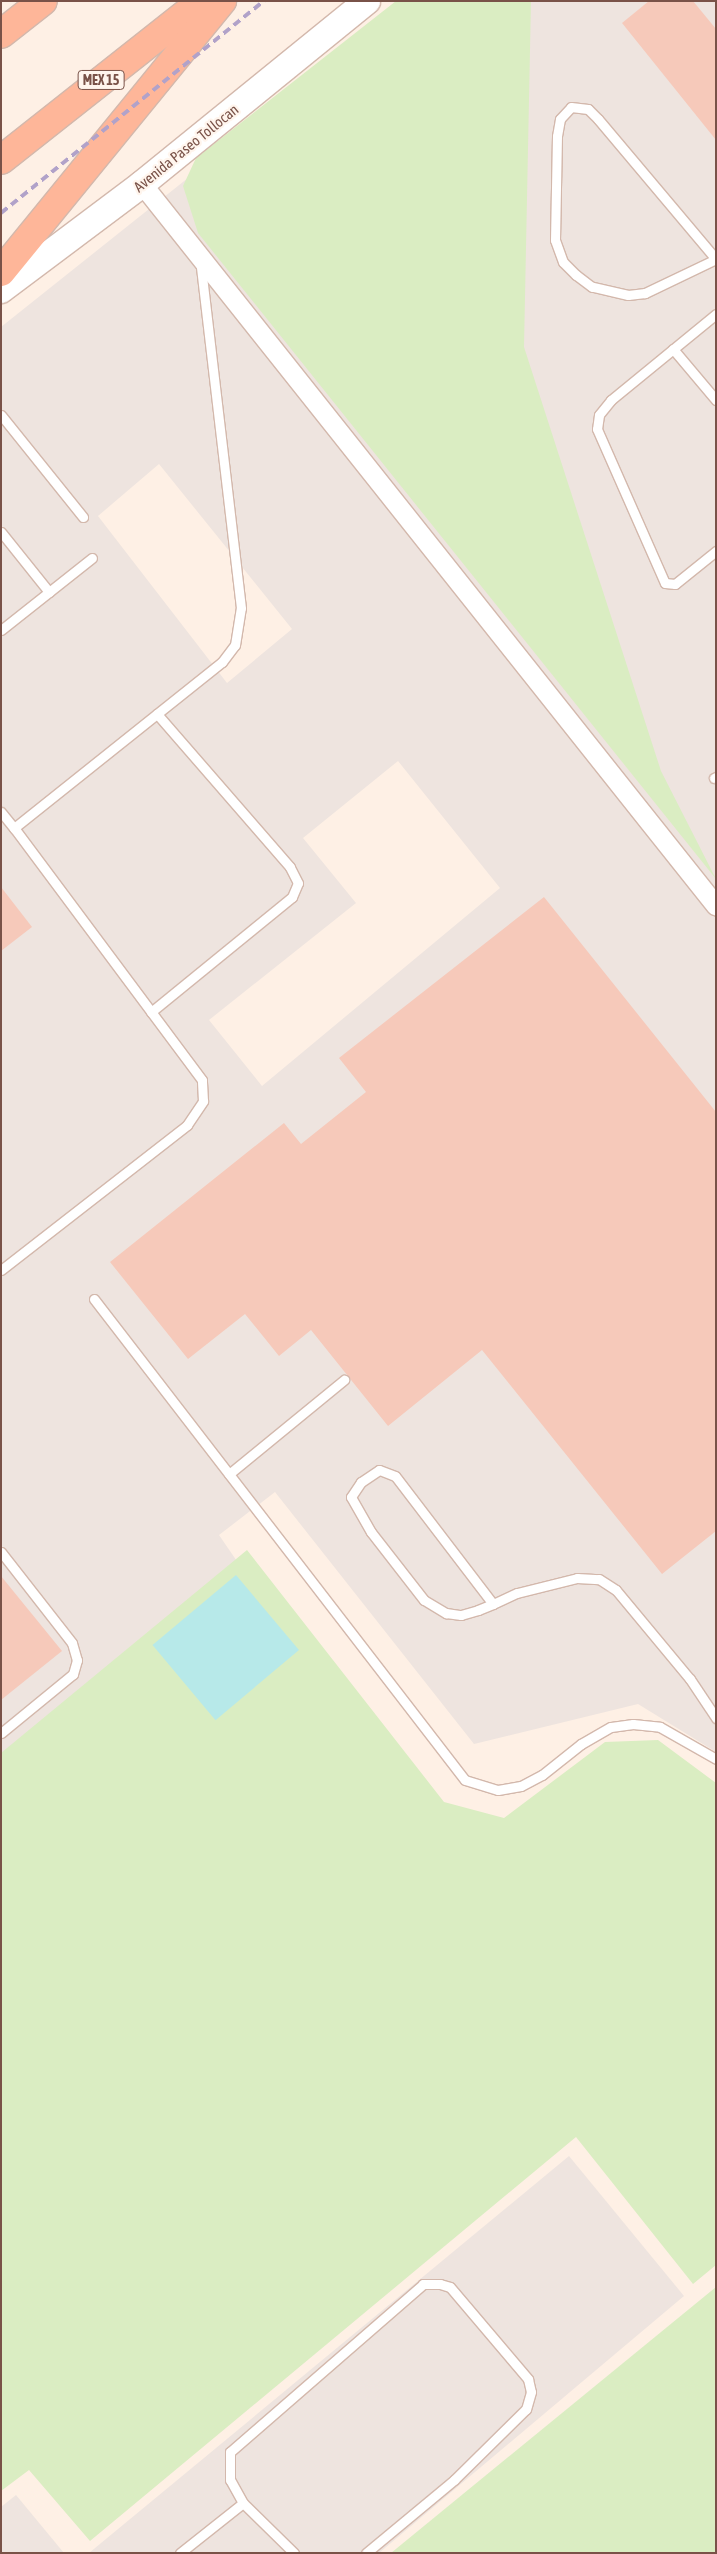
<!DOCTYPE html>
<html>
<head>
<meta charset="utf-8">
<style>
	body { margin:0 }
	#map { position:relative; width:717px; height:2554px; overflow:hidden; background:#fef0e5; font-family:"Asap Condensed",sans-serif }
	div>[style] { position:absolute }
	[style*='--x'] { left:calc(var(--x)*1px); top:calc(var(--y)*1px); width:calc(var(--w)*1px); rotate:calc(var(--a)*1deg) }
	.industrial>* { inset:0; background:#eee4df }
	.green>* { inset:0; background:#daedc2 }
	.water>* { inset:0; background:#b7e9e9; transform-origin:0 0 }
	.building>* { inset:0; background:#f6c9ba }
	.roads { filter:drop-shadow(1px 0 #d3b8ac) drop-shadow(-1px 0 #d3b8ac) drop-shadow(0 1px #d3b8ac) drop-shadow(0 -1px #d3b8ac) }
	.service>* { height:9px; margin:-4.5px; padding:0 4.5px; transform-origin:4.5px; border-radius:4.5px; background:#fff }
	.minor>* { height:19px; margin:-9.5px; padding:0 9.5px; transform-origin:9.5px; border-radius:9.5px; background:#fff }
	.secondary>* { height:26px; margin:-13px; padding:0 13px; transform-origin:13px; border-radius:13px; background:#fff }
	.trunk>* { height:28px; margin:-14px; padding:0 14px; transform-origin:14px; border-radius:14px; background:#feb699 }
	.rail>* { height:4px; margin-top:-2px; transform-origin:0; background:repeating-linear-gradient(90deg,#b1a2c9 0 8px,transparent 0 13px) }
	span { translate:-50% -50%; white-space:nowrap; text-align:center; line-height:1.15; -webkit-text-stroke:4.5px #fff5ed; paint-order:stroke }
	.shield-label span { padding:1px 4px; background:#fff5ed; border:1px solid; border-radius:4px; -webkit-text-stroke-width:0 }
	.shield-label { font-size:14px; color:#795248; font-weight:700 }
	.street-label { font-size:15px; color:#795248 }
	.frame { position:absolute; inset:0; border:2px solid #795248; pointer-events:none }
</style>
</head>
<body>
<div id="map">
	<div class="industrial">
		<i style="clip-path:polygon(evenodd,410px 1px,716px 1px,716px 1752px,638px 1704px,474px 1744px,275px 1492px,219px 1535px,243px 1570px,1px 1768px,1px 327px,410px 1px,159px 464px,292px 629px,227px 683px,98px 516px,159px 464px,410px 1px,398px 761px,500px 888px,262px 1086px,209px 1020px,356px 903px,303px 838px,398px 761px)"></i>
		<i style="clip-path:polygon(569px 2156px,684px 2296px,379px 2553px,89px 2553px)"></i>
		<i style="clip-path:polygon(16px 2495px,64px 2553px,1px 2553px,1px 2507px)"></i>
	</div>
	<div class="green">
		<i style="clip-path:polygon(396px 1px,531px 1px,524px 347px,661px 771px,716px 879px,198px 233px,183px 186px,196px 158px)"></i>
		<i style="clip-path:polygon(247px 1550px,444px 1802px,504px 1818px,605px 1742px,658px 1740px,716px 1783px,716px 2265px,693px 2284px,576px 2137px,90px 2541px,29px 2470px,1px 2491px,1px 1753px)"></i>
		<i style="clip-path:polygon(716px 2287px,716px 2553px,391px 2553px)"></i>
	</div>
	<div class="water">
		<i style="left:236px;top:1575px;width:98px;height:109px;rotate:50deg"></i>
	</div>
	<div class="building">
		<i style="clip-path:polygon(649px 1px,693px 1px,716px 29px,716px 140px,622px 23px)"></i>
		<i style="clip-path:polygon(1px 887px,32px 927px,1px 951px)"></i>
		<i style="clip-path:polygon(544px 897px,716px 1112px,716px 1531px,662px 1574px,482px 1350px,388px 1426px,311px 1330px,279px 1356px,245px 1314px,188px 1359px,110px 1262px,284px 1123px,301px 1144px,366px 1092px,339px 1058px)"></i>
		<i style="clip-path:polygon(1px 1576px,62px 1651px,1px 1700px)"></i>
	</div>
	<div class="roads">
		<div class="service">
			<i style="--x:571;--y:107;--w:17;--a:7"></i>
			<i style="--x:588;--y:109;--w:14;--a:45"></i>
			<i style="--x:598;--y:119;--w:183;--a:49.9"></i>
			<i style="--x:716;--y:259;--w:79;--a:154.4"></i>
			<i style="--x:645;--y:293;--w:17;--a:173"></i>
			<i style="--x:628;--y:295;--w:37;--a:-167"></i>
			<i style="--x:592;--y:287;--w:20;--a:-143"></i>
			<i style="--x:576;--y:275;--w:18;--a:-135"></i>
			<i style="--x:563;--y:262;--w:23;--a:-110"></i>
			<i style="--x:555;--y:240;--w:104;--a:-88.9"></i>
			<i style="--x:557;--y:136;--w:17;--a:-80"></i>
			<i style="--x:560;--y:119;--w:16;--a:-47"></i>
			<i style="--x:716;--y:314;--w:136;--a:140.7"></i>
			<i style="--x:611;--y:400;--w:19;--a:129"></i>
			<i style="--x:599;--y:415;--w:14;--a:98"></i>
			<i style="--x:597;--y:429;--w:168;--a:66.2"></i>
			<i style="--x:665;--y:583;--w:10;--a:6"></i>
			<i style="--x:675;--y:584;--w:53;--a:-38.8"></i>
			<i style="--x:673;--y:349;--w:67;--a:49.9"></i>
			<i style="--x:1;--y:415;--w:131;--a:51.2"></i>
			<i style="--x:1;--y:532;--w:77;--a:51.3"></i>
			<i style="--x:1;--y:630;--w:116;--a:-38.4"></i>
			<i style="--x:714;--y:778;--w:2;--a:-27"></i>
			<i style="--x:1;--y:812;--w:21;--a:51"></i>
			<i style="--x:151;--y:1012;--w:182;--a:-39.2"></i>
			<i style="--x:292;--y:897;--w:15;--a:-67"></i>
			<i style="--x:298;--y:883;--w:18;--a:-117"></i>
			<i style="--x:290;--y:867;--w:203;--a:-131"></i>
			<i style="--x:1;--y:1270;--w:236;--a:-37.9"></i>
			<i style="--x:187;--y:1125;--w:29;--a:-56"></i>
			<i style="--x:203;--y:1101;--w:21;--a:-93"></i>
			<i style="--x:202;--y:1080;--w:314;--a:-126.7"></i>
			<i style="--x:14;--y:828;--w:266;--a:-38.6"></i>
			<i style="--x:222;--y:662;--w:21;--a:-53"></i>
			<i style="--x:235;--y:645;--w:37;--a:-81"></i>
			<i style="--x:241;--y:608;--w:344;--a:-96.7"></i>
			<i style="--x:94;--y:1299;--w:607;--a:52.36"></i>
			<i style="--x:465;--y:1780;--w:34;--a:17"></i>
			<i style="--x:498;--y:1790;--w:23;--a:-10"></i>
			<i style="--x:521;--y:1786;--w:24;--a:-28"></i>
			<i style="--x:542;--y:1775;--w:50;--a:-38.5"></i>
			<i style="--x:581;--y:1744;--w:34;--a:-30"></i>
			<i style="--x:611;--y:1727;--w:22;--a:-8"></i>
			<i style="--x:633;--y:1724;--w:27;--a:6"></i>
			<i style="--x:660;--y:1727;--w:64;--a:29.7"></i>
			<i style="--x:229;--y:1474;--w:149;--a:-39.3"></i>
			<i style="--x:1;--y:1552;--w:115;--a:52"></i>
			<i style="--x:72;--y:1643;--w:18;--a:74"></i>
			<i style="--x:77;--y:1660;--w:15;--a:106"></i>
			<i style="--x:73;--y:1674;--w:93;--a:140.7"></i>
			<i style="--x:493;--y:1604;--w:161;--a:-127.4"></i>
			<i style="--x:395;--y:1476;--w:17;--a:-159"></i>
			<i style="--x:379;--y:1470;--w:22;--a:146"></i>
			<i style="--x:361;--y:1482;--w:18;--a:124"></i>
			<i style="--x:351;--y:1497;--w:40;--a:60.3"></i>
			<i style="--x:371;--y:1532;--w:86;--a:52.1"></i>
			<i style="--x:424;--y:1600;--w:26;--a:31"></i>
			<i style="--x:446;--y:1613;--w:15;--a:8"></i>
			<i style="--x:461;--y:1615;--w:18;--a:-16"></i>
			<i style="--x:478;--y:1610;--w:16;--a:-22"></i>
			<i style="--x:493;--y:1604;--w:26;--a:-25"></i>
			<i style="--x:517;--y:1593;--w:62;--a:-14"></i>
			<i style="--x:577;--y:1578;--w:22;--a:3"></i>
			<i style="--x:599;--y:1579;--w:20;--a:33"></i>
			<i style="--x:616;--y:1590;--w:116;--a:50.3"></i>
			<i style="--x:690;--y:1679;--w:47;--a:56.3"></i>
			<i style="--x:180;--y:2553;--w:80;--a:-38.4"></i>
			<i style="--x:294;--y:2553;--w:71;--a:-135.6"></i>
			<i style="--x:243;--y:2503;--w:26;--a:-119"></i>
			<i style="--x:230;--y:2480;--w:28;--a:-90"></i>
			<i style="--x:230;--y:2452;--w:256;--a:-41"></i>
			<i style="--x:423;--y:2284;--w:17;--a:0"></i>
			<i style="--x:440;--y:2284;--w:10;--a:17"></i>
			<i style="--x:450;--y:2287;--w:121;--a:49.7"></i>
			<i style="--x:528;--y:2379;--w:13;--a:77"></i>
			<i style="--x:531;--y:2392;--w:18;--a:106"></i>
			<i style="--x:526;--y:2409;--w:101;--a:135.4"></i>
			<i style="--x:454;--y:2480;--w:114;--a:140.3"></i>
		</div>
		<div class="minor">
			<i style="--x:142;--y:184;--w:922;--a:51.51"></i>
		</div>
		<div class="secondary">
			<i style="--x:1;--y:290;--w:176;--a:-36.9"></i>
			<i style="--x:142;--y:184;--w:290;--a:-39.1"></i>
		</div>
		<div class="trunk">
			<i style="--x:1;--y:34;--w:53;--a:-38.2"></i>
			<i style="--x:1;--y:160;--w:256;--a:-38.3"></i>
			<i style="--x:1;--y:272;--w:350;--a:-50.8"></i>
		</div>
	</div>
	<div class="rail">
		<i style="--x:1;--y:213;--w:338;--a:-38.9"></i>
	</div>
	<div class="shield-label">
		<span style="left:101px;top:80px">MEX 15</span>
	</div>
	<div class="street-label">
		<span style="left:186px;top:148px;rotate:-39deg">Avenida Paseo Tollocan</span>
	</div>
	<div class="frame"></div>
</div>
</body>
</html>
